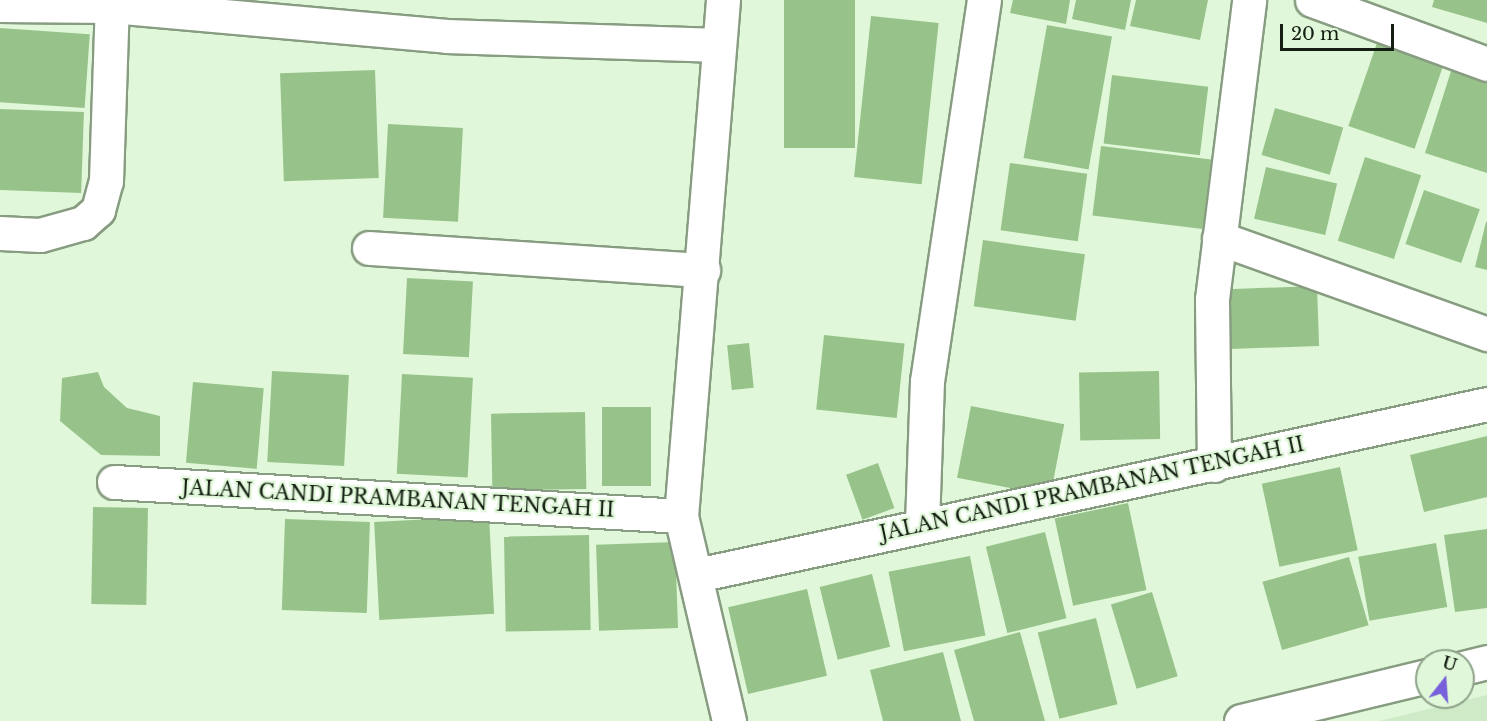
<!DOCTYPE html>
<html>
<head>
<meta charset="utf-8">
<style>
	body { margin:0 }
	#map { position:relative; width:1487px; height:721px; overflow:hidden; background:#e0f8d9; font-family:"Libre Baskerville",serif }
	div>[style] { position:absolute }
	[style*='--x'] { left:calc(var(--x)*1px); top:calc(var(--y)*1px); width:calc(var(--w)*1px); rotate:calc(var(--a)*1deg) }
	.built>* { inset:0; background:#ceeac6 }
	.building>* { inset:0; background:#97c38a; transform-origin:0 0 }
	.roads { filter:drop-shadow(2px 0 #879c80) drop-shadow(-2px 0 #879c80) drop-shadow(0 2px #879c80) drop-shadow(0 -2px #879c80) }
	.street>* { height:33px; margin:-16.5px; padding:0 16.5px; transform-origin:16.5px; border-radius:16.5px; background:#fff }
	span { translate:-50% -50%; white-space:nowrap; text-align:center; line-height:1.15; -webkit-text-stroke:4.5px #e0f8d9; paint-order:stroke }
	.street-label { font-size:20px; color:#151e13 }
	.north { position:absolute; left:1415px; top:649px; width:60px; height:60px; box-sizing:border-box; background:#e0f8d9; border:2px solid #8fa18a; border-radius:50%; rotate:17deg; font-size:16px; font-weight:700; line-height:24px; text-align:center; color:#151e13 }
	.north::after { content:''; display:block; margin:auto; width:21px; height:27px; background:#7760da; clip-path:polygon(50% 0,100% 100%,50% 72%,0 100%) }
	.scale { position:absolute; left:1280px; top:24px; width:114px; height:27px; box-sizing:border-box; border:3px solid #151e13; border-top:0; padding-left:8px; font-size:18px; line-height:21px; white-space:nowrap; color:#151e13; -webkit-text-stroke:4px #e0f8d9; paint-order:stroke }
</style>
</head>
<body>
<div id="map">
	<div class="built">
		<i style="clip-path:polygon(1487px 695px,1487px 721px,1379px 721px)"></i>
	</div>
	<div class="building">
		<i style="left:784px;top:0;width:71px;height:148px"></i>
		<i style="clip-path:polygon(1013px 0,1070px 0,1066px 24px,1010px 13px)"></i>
		<i style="clip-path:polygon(1076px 0,1131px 0,1125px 30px,1072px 19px)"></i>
		<i style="clip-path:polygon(1136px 0,1208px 0,1200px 40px,1130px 26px)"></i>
		<i style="clip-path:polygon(1434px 0,1487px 0,1487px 23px,1432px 7px)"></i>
		<i style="left:871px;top:16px;width:68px;height:162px;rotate:6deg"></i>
		<i style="left:1047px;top:25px;width:66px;height:135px;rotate:10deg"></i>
		<i style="left:0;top:28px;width:90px;height:74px;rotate:4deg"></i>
		<i style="left:1378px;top:40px;width:70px;height:91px;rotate:19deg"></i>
		<i style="clip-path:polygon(1452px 68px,1487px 79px,1487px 173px,1425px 153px)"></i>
		<i style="left:375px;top:70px;width:108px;height:95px;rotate:88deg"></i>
		<i style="left:1112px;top:75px;width:97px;height:69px;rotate:7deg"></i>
		<i style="left:1275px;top:108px;width:71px;height:49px;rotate:16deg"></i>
		<i style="left:0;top:109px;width:84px;height:81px;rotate:2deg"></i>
		<i style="left:388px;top:124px;width:75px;height:94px;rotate:3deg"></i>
		<i style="left:1101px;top:146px;width:111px;height:70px;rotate:7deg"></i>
		<i style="left:1365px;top:157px;width:59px;height:88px;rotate:18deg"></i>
		<i style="left:1010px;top:163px;width:78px;height:68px;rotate:8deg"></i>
		<i style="left:1266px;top:167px;width:73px;height:53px;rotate:13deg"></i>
		<i style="left:1424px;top:190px;width:59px;height:57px;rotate:19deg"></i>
		<i style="clip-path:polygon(1486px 222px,1487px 222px,1487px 270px,1475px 267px)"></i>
		<i style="left:983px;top:240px;width:103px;height:67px;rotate:8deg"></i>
		<i style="left:407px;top:278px;width:66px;height:76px;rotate:3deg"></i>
		<i style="left:1317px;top:286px;width:60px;height:90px;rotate:88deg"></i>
		<i style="left:824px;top:335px;width:81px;height:75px;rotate:6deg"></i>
		<i style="left:749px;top:343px;width:45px;height:22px;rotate:84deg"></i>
		<i style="left:272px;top:371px;width:77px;height:91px;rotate:3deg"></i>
		<i style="left:1159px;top:371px;width:68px;height:80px;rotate:89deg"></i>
		<i style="clip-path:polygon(98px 372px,104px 387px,127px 408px,160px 416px,160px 456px,101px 455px,60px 421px,62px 378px)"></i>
		<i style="left:402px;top:374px;width:71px;height:100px;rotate:3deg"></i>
		<i style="left:193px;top:382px;width:71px;height:81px;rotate:5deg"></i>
		<i style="left:971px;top:406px;width:95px;height:73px;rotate:11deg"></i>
		<i style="left:602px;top:407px;width:49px;height:79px"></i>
		<i style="left:585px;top:412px;width:77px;height:94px;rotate:89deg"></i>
		<i style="clip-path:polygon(1487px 436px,1487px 497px,1424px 512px,1410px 455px)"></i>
		<i style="left:878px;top:463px;width:48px;height:34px;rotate:70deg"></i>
		<i style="left:1340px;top:467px;width:85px;height:80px;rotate:78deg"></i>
		<i style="left:1128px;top:503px;width:89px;height:75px;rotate:78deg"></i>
		<i style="left:93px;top:507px;width:55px;height:97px;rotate:1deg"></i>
		<i style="left:489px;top:516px;width:98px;height:115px;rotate:87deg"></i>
		<i style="left:285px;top:519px;width:85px;height:91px;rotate:2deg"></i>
		<i style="clip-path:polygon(1487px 529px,1487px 608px,1455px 612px,1444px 535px)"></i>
		<i style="left:1045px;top:532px;width:89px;height:61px;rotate:76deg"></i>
		<i style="left:589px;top:535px;width:95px;height:85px;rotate:89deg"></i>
		<i style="left:675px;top:542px;width:86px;height:79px;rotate:88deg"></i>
		<i style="left:1436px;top:543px;width:65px;height:79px;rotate:80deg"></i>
		<i style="left:970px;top:556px;width:81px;height:83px;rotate:79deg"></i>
		<i style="left:1349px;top:557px;width:71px;height:90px;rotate:74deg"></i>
		<i style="left:872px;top:574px;width:75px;height:54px;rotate:76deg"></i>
		<i style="left:807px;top:589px;width:89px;height:81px;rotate:77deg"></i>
		<i style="left:1152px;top:592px;width:88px;height:43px;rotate:73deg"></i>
		<i style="left:1096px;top:618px;width:89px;height:60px;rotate:76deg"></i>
		<i style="clip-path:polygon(1020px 632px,1045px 721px,974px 721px,954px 650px)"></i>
		<i style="clip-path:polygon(943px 652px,961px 721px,883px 721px,870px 670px)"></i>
	</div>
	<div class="roads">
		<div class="street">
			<i style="--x:723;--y:0;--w:518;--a:94.65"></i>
			<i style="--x:681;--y:516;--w:211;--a:76.8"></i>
			<i style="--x:1312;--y:0;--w:186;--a:20.1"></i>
			<i style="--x:0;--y:5;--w:112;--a:0.5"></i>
			<i style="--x:112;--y:6;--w:336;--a:5.1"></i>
			<i style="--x:447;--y:36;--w:271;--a:1.9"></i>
			<i style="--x:0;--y:233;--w:40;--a:2.9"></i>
			<i style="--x:40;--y:235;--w:45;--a:-15.6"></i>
			<i style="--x:83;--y:223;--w:20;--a:-41"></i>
			<i style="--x:98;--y:210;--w:30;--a:-75"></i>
			<i style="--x:106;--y:181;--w:181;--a:-88.1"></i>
			<i style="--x:1219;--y:238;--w:285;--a:19.7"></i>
			<i style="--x:369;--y:248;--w:335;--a:3.8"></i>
			<i style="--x:1214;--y:465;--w:166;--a:-90.7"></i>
			<i style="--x:1212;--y:299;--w:301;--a:-82.9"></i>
			<i style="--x:114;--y:482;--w:568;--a:3.43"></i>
			<i style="--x:922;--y:524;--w:143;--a:-88"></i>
			<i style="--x:927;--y:381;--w:385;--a:-81.5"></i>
			<i style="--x:697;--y:575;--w:808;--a:-12.21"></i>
			<i style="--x:1463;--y:668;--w:25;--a:-14"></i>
			<i style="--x:1241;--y:721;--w:191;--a:-13.6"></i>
		</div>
	</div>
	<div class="street-label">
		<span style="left:1092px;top:489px;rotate:-12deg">JALAN CANDI PRAMBANAN TENGAH II</span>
		<span style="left:398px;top:499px;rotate:3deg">JALAN CANDI PRAMBANAN TENGAH II</span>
	</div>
	<div class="north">U</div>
	<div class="scale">20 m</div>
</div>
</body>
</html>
